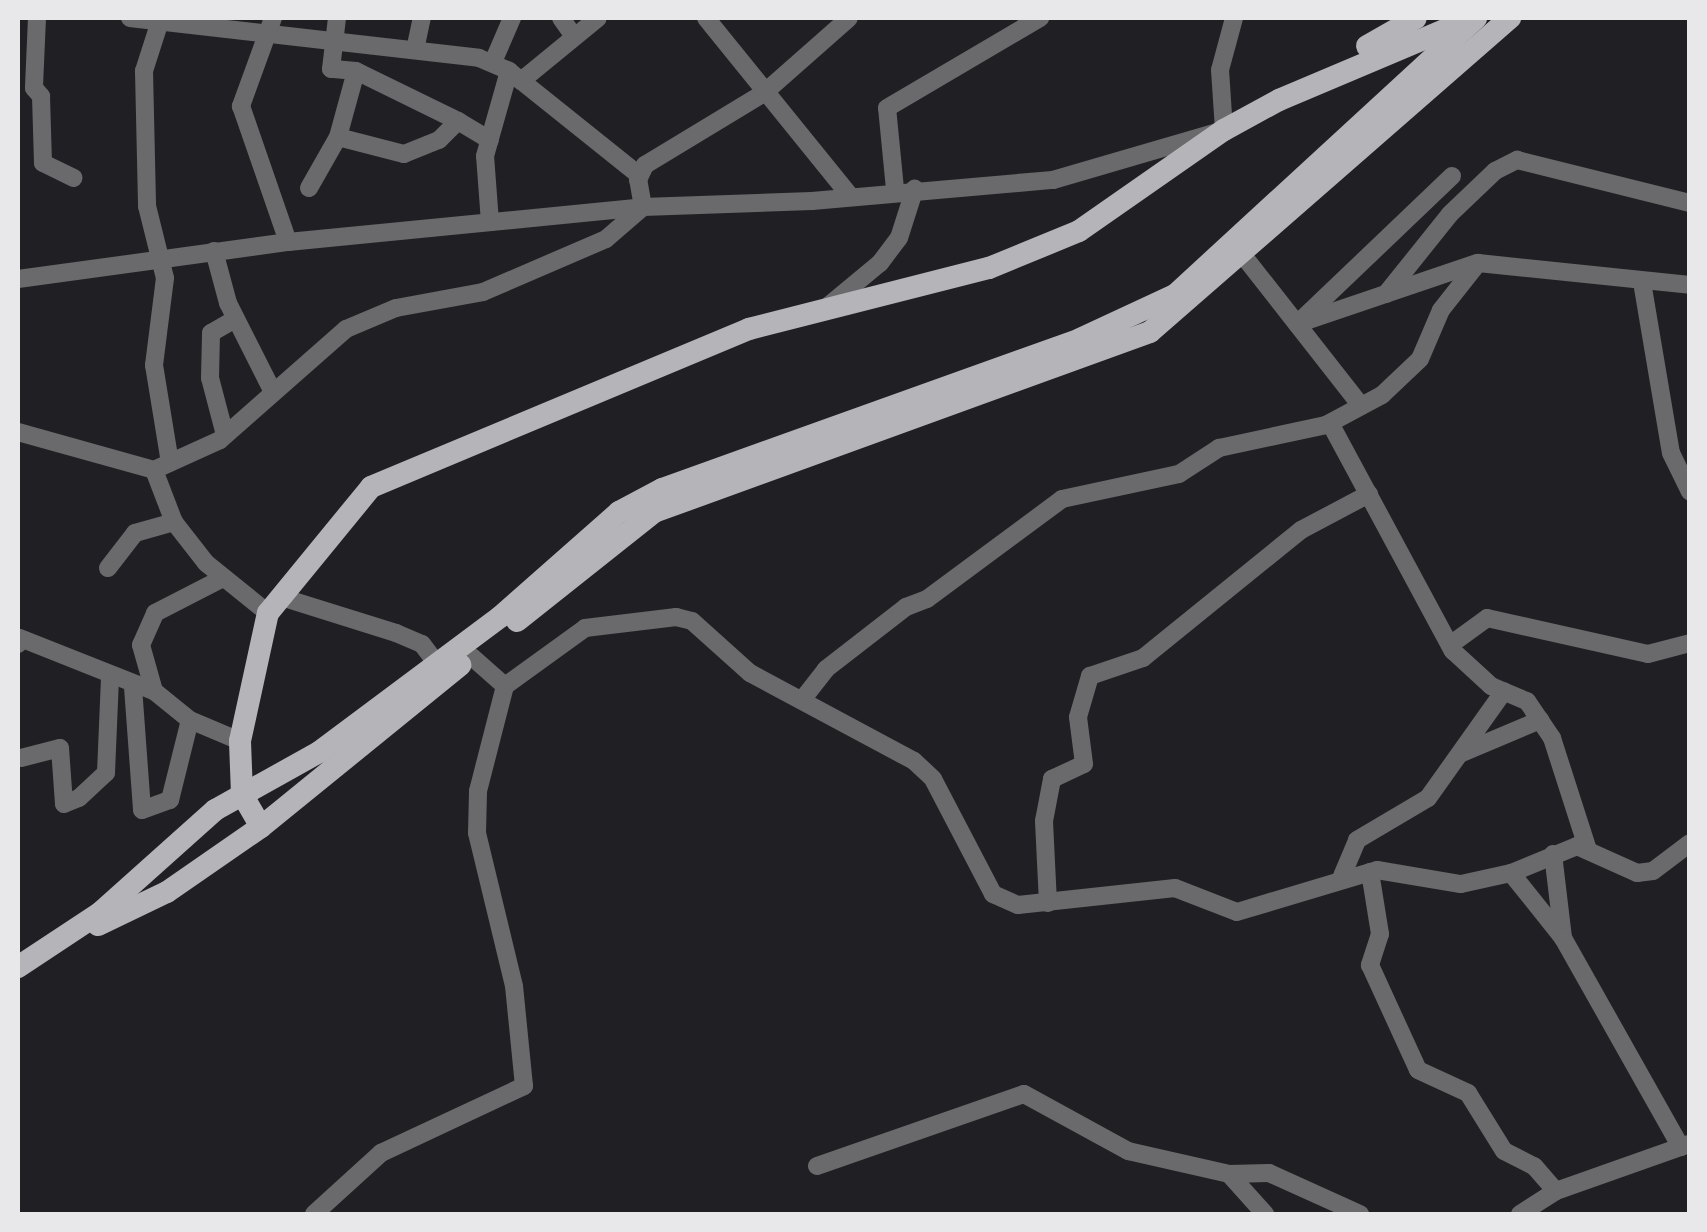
<!DOCTYPE html>
<html>
<head>
<meta charset="utf-8">
<style>
	body { margin:0 }
	#map { position:relative; width:1707px; height:1232px; overflow:hidden; background:#202024; font-family:"Zilla Slab",serif }
	div>[style] { position:absolute }
	[style*='--x'] { left:calc(var(--x)*1px); top:calc(var(--y)*1px); width:calc(var(--w)*1px); rotate:calc(var(--a)*1deg) }
	.minor>* { height:18px; margin:-9px; padding:0 9px; transform-origin:9px; border-radius:9px; background:#6a6a6c }
	.major>* { height:22px; margin:-11px; padding:0 11px; transform-origin:11px; border-radius:11px; background:#b4b4b9 }
	span { translate:-50% -50%; white-space:nowrap; text-align:center; line-height:1.15; -webkit-text-stroke:10px #17171b; paint-order:stroke }
	.frame { position:absolute; inset:0; border:20px solid #e8e8eb; pointer-events:none }
</style>
</head>
<body>
<div id="map">
	<div class="minor">
		<i style="--x:37;--y:18;--w:70;--a:92.5"></i>
		<i style="--x:34;--y:88;--w:11;--a:49"></i>
		<i style="--x:41;--y:96;--w:67;--a:88.3"></i>
		<i style="--x:43;--y:163;--w:34;--a:26"></i>
		<i style="--x:130;--y:18;--w:351;--a:6.5"></i>
		<i style="--x:479;--y:58;--w:33;--a:23"></i>
		<i style="--x:509;--y:71;--w:166;--a:38.7"></i>
		<i style="--x:161;--y:18;--w:56;--a:107.8"></i>
		<i style="--x:144;--y:71;--w:135;--a:88.7"></i>
		<i style="--x:147;--y:206;--w:74;--a:76"></i>
		<i style="--x:165;--y:278;--w:88;--a:97.2"></i>
		<i style="--x:154;--y:365;--w:99;--a:80.7"></i>
		<i style="--x:273;--y:18;--w:94;--a:110"></i>
		<i style="--x:241;--y:106;--w:144;--a:70.9"></i>
		<i style="--x:561;--y:18;--w:21;--a:55"></i>
		<i style="--x:706;--y:18;--w:230;--a:51"></i>
		<i style="--x:415;--y:50;--w:33;--a:-78"></i>
		<i style="--x:493;--y:62;--w:48;--a:-66.6"></i>
		<i style="--x:356;--y:71;--w:114;--a:26.1"></i>
		<i style="--x:521;--y:81;--w:99;--a:-39.3"></i>
		<i style="--x:338;--y:137;--w:68;--a:14.4"></i>
		<i style="--x:404;--y:154;--w:38;--a:-22"></i>
		<i style="--x:439;--y:140;--w:27;--a:-45"></i>
		<i style="--x:458;--y:121;--w:37;--a:31"></i>
		<i style="--x:1452;--y:176;--w:214;--a:136.3"></i>
		<i style="--x:1297;--y:324;--w:190;--a:-18.7"></i>
		<i style="--x:309;--y:188;--w:59;--a:-60.4"></i>
		<i style="--x:338;--y:137;--w:68;--a:-74.7"></i>
		<i style="--x:356;--y:71;--w:25;--a:-175"></i>
		<i style="--x:331;--y:69;--w:51;--a:-83.3"></i>
		<i style="--x:895;--y:189;--w:81;--a:-95.6"></i>
		<i style="--x:887;--y:108;--w:178;--a:-30.5"></i>
		<i style="--x:490;--y:222;--w:66;--a:-94.3"></i>
		<i style="--x:485;--y:156;--w:88;--a:-74.2"></i>
		<i style="--x:214;--y:251;--w:54;--a:74.9"></i>
		<i style="--x:228;--y:303;--w:97;--a:63.2"></i>
		<i style="--x:1242;--y:254;--w:193;--a:51.9"></i>
		<i style="--x:18;--y:279;--w:273;--a:-7.8"></i>
		<i style="--x:288;--y:242;--w:357;--a:-5.6"></i>
		<i style="--x:643;--y:207;--w:169;--a:-2"></i>
		<i style="--x:812;--y:201;--w:242;--a:-5"></i>
		<i style="--x:1053;--y:180;--w:178;--a:-16.3"></i>
		<i style="--x:1224;--y:130;--w:60;--a:-93.8"></i>
		<i style="--x:1220;--y:70;--w:54;--a:-74.9"></i>
		<i style="--x:1642;--y:282;--w:173;--a:80.4"></i>
		<i style="--x:1671;--y:453;--w:43;--a:64"></i>
		<i style="--x:1386;--y:294;--w:102;--a:-51.3"></i>
		<i style="--x:1450;--y:214;--w:62;--a:-43.7"></i>
		<i style="--x:1495;--y:171;--w:25;--a:-27"></i>
		<i style="--x:1517;--y:160;--w:178;--a:14"></i>
		<i style="--x:827;--y:307;--w:69;--a:-39.7"></i>
		<i style="--x:880;--y:263;--w:31;--a:-53"></i>
		<i style="--x:899;--y:238;--w:52;--a:-72.3"></i>
		<i style="--x:1330;--y:423;--w:259;--a:61.7"></i>
		<i style="--x:1453;--y:651;--w:52;--a:42.6"></i>
		<i style="--x:1491;--y:686;--w:39;--a:23"></i>
		<i style="--x:1527;--y:701;--w:45;--a:56"></i>
		<i style="--x:1552;--y:738;--w:118;--a:72.2"></i>
		<i style="--x:18;--y:432;--w:141;--a:15.6"></i>
		<i style="--x:154;--y:470;--w:72;--a:-24.4"></i>
		<i style="--x:220;--y:440;--w:168;--a:-41.4"></i>
		<i style="--x:346;--y:329;--w:54;--a:-22.8"></i>
		<i style="--x:396;--y:308;--w:88;--a:-10.4"></i>
		<i style="--x:483;--y:292;--w:134;--a:-23.3"></i>
		<i style="--x:606;--y:239;--w:49;--a:-40.9"></i>
		<i style="--x:643;--y:207;--w:27;--a:-100"></i>
		<i style="--x:638;--y:180;--w:17;--a:-65"></i>
		<i style="--x:645;--y:165;--w:139;--a:-31.2"></i>
		<i style="--x:764;--y:93;--w:113;--a:-41.4"></i>
		<i style="--x:225;--y:435;--w:59;--a:-104.7"></i>
		<i style="--x:210;--y:378;--w:45;--a:-88.7"></i>
		<i style="--x:211;--y:333;--w:28;--a:-30"></i>
		<i style="--x:154;--y:470;--w:56;--a:69"></i>
		<i style="--x:174;--y:522;--w:52;--a:52"></i>
		<i style="--x:206;--y:563;--w:80;--a:38.9"></i>
		<i style="--x:108;--y:568;--w:44;--a:-52.4"></i>
		<i style="--x:135;--y:533;--w:41;--a:-15.8"></i>
		<i style="--x:281;--y:597;--w:121;--a:17.4"></i>
		<i style="--x:396;--y:633;--w:28;--a:23"></i>
		<i style="--x:422;--y:644;--w:25;--a:53"></i>
		<i style="--x:18;--y:644;--w:6;--a:-72"></i>
		<i style="--x:20;--y:638;--w:144;--a:21.6"></i>
		<i style="--x:154;--y:691;--w:48;--a:-105.8"></i>
		<i style="--x:141;--y:645;--w:35;--a:-66"></i>
		<i style="--x:155;--y:613;--w:76;--a:-27.2"></i>
		<i style="--x:1450;--y:645;--w:46;--a:-36.1"></i>
		<i style="--x:1487;--y:618;--w:165;--a:12.6"></i>
		<i style="--x:1648;--y:654;--w:43;--a:-14.7"></i>
		<i style="--x:505;--y:686;--w:99;--a:-35.9"></i>
		<i style="--x:585;--y:628;--w:92;--a:-6.9"></i>
		<i style="--x:676;--y:617;--w:16;--a:14"></i>
		<i style="--x:692;--y:621;--w:78;--a:41.9"></i>
		<i style="--x:750;--y:673;--w:186;--a:28.2"></i>
		<i style="--x:914;--y:761;--w:26;--a:43"></i>
		<i style="--x:933;--y:779;--w:130;--a:62.4"></i>
		<i style="--x:993;--y:894;--w:27;--a:24"></i>
		<i style="--x:1018;--y:905;--w:158;--a:-6.2"></i>
		<i style="--x:1175;--y:888;--w:66;--a:21.2"></i>
		<i style="--x:1237;--y:912;--w:146;--a:-16.7"></i>
		<i style="--x:1377;--y:870;--w:85;--a:9.5"></i>
		<i style="--x:1461;--y:884;--w:51;--a:-12.4"></i>
		<i style="--x:1511;--y:873;--w:71;--a:-22.2"></i>
		<i style="--x:1577;--y:846;--w:66;--a:24.2"></i>
		<i style="--x:1637;--y:873;--w:16;--a:-7"></i>
		<i style="--x:1653;--y:871;--w:46;--a:-37.1"></i>
		<i style="--x:133;--y:687;--w:123;--a:85.8"></i>
		<i style="--x:142;--y:810;--w:30;--a:-20"></i>
		<i style="--x:170;--y:800;--w:82;--a:-76"></i>
		<i style="--x:154;--y:691;--w:46;--a:38.9"></i>
		<i style="--x:190;--y:720;--w:54;--a:22.8"></i>
		<i style="--x:802;--y:700;--w:39;--a:-52"></i>
		<i style="--x:826;--y:669;--w:101;--a:-37.8"></i>
		<i style="--x:906;--y:607;--w:22;--a:-21"></i>
		<i style="--x:927;--y:599;--w:168;--a:-36.5"></i>
		<i style="--x:1062;--y:499;--w:120;--a:-12.1"></i>
		<i style="--x:1179;--y:474;--w:48;--a:-33"></i>
		<i style="--x:1219;--y:448;--w:109;--a:-12.1"></i>
		<i style="--x:1326;--y:425;--w:64;--a:-28.2"></i>
		<i style="--x:1382;--y:395;--w:52;--a:-43.5"></i>
		<i style="--x:1420;--y:359;--w:53;--a:-66.8"></i>
		<i style="--x:1441;--y:310;--w:60;--a:-51.8"></i>
		<i style="--x:1478;--y:263;--w:213;--a:5.9"></i>
		<i style="--x:1462;--y:753;--w:85;--a:-22.9"></i>
		<i style="--x:21;--y:758;--w:40;--a:-14.4"></i>
		<i style="--x:60;--y:748;--w:56;--a:85.9"></i>
		<i style="--x:64;--y:804;--w:16;--a:-22"></i>
		<i style="--x:79;--y:798;--w:37;--a:-43"></i>
		<i style="--x:106;--y:773;--w:96;--a:-87.6"></i>
		<i style="--x:1553;--y:854;--w:85;--a:83.2"></i>
		<i style="--x:1370;--y:872;--w:63;--a:80.8"></i>
		<i style="--x:1380;--y:934;--w:33;--a:108"></i>
		<i style="--x:1370;--y:965;--w:115;--a:65.4"></i>
		<i style="--x:1418;--y:1070;--w:55;--a:24.7"></i>
		<i style="--x:1468;--y:1093;--w:68;--a:58.2"></i>
		<i style="--x:1504;--y:1151;--w:34;--a:27"></i>
		<i style="--x:1534;--y:1166;--w:33;--a:49"></i>
		<i style="--x:1511;--y:873;--w:83;--a:51.3"></i>
		<i style="--x:1563;--y:938;--w:240;--a:60.6"></i>
		<i style="--x:1342;--y:876;--w:39;--a:-67"></i>
		<i style="--x:1357;--y:840;--w:82;--a:-30.6"></i>
		<i style="--x:1428;--y:798;--w:131;--a:-54.6"></i>
		<i style="--x:1048;--y:903;--w:82;--a:-92.8"></i>
		<i style="--x:1044;--y:821;--w:43;--a:-79.2"></i>
		<i style="--x:1052;--y:779;--w:35;--a:-25"></i>
		<i style="--x:1084;--y:764;--w:47;--a:-97.3"></i>
		<i style="--x:1078;--y:717;--w:43;--a:-73.7"></i>
		<i style="--x:1090;--y:676;--w:56;--a:-18.8"></i>
		<i style="--x:1143;--y:658;--w:203;--a:-39"></i>
		<i style="--x:1301;--y:530;--w:77;--a:-27.9"></i>
		<i style="--x:817;--y:1166;--w:219;--a:-19.2"></i>
		<i style="--x:1024;--y:1094;--w:119;--a:28.7"></i>
		<i style="--x:1128;--y:1151;--w:104;--a:12.8"></i>
		<i style="--x:1229;--y:1174;--w:54;--a:48"></i>
		<i style="--x:1229;--y:1174;--w:40;--a:-1.4"></i>
		<i style="--x:1269;--y:1173;--w:100;--a:24.3"></i>
		<i style="--x:314;--y:1214;--w:91;--a:-42.3"></i>
		<i style="--x:381;--y:1153;--w:158;--a:-25.1"></i>
		<i style="--x:524;--y:1086;--w:100;--a:-95.7"></i>
		<i style="--x:514;--y:986;--w:157;--a:-103.6"></i>
		<i style="--x:477;--y:833;--w:42;--a:-88.6"></i>
		<i style="--x:478;--y:791;--w:108;--a:-75.6"></i>
		<i style="--x:505;--y:686;--w:45;--a:-138.6"></i>
		<i style="--x:1520;--y:1214;--w:43;--a:-32.6"></i>
		<i style="--x:1556;--y:1191;--w:141;--a:-19.5"></i>
	</div>
	<div class="major">
		<i style="--x:1367;--y:46;--w:56;--a:-29.7"></i>
		<i style="--x:517;--y:621;--w:175;--a:-38.5"></i>
		<i style="--x:654;--y:512;--w:528;--a:-19.95"></i>
		<i style="--x:1150;--y:332;--w:478;--a:-41.1"></i>
		<i style="--x:261;--y:827;--w:38;--a:-120"></i>
		<i style="--x:242;--y:794;--w:53;--a:-92.2"></i>
		<i style="--x:240;--y:741;--w:131;--a:-77.7"></i>
		<i style="--x:268;--y:613;--w:163;--a:-50.7"></i>
		<i style="--x:371;--y:487;--w:410;--a:-22.7"></i>
		<i style="--x:749;--y:329;--w:248;--a:-14.3"></i>
		<i style="--x:989;--y:268;--w:97;--a:-22.3"></i>
		<i style="--x:1079;--y:231;--w:177;--a:-34.9"></i>
		<i style="--x:1224;--y:130;--w:63;--a:-28.6"></i>
		<i style="--x:1279;--y:100;--w:203;--a:-22.9"></i>
		<i style="--x:98;--y:925;--w:76;--a:-25.6"></i>
		<i style="--x:167;--y:892;--w:114;--a:-34.7"></i>
		<i style="--x:261;--y:827;--w:257;--a:-39.1"></i>
		<i style="--x:18;--y:967;--w:100;--a:-33.5"></i>
		<i style="--x:101;--y:912;--w:153;--a:-41.8"></i>
		<i style="--x:215;--y:810;--w:119;--a:-29.1"></i>
		<i style="--x:319;--y:752;--w:226;--a:-36.7"></i>
		<i style="--x:500;--y:617;--w:159;--a:-41.4"></i>
		<i style="--x:619;--y:512;--w:49;--a:-28.1"></i>
		<i style="--x:662;--y:489;--w:444;--a:-19.7"></i>
		<i style="--x:1080;--y:339;--w:105;--a:-24.9"></i>
		<i style="--x:1175;--y:295;--w:409;--a:-42.6"></i>
	</div>
	<div class="frame"></div>
</div>
</body>
</html>
